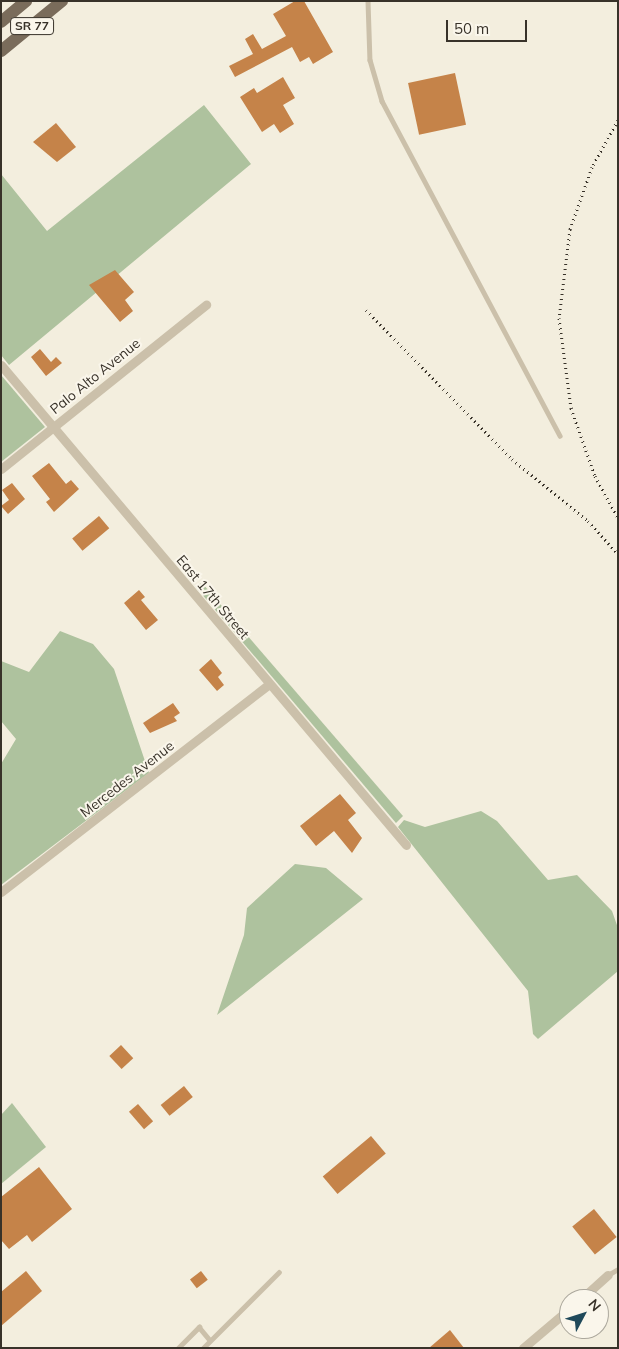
<!DOCTYPE html>
<html>
<head>
<meta charset="utf-8">
<style>
	body { margin:0 }
	#map { position:relative; width:619px; height:1349px; overflow:hidden; background:#f3eede; font-family:Mulish,sans-serif }
	div>[style] { position:absolute }
	[style*='--x'] { left:calc(var(--x)*1px); top:calc(var(--y)*1px); width:calc(var(--w)*1px); rotate:calc(var(--a)*1deg) }
	.green>* { inset:0; background:#aec29e }
	.building>* { inset:0; background:#c58349; transform-origin:0 0 }
	.service>* { height:4.5px; margin:-2.25px; padding:0 2.25px; transform-origin:2.25px; border-radius:2.25px; background:#cbc0aa }
	.minor>* { height:9px; margin:-4.5px; padding:0 4.5px; transform-origin:4.5px; border-radius:4.5px; background:#cbc0aa }
	.primary>* { height:12px; margin:-6px; padding:0 6px; transform-origin:6px; border-radius:6px; background:#7a6c5b }
	.rail>* { height:3px; margin-top:-1.5px; transform-origin:0; background:repeating-linear-gradient(90deg,#383229 0 1px,transparent 0 5px) }
	span { translate:-50% -50%; white-space:nowrap; text-align:center; line-height:1.15; -webkit-text-stroke:4px #faf6eb; paint-order:stroke }
	.shield-label span { padding:1px 4px; background:#faf6eb; border:1px solid; border-radius:4px; -webkit-text-stroke-width:0 }
	.shield-label { font-size:12px; color:#383229; font-weight:700 }
	.street-label { font-size:14px; color:#383229 }
	.frame { position:absolute; inset:0; border:2px solid #383229; pointer-events:none }
	.north { position:absolute; left:559px; top:1289px; width:50px; height:50px; box-sizing:border-box; background:#faf6eb; border:1px solid #aca89d; border-radius:50%; rotate:50deg; font-size:14px; font-weight:700; line-height:20px; text-align:center; color:#383229 }
	.north::after { content:''; display:block; margin:auto; width:18px; height:22px; background:#1f495a; clip-path:polygon(50% 0,100% 100%,50% 72%,0 100%) }
	.scale { position:absolute; left:446px; top:20px; width:81px; height:22px; box-sizing:border-box; border:2px solid #383229; border-top:0; padding-left:6px; font-size:15px; line-height:18px; white-space:nowrap; color:#383229; -webkit-text-stroke:4px #faf6eb; paint-order:stroke }
</style>
</head>
<body>
<div id="map">
	<div class="green">
		<i style="clip-path:polygon(204px 105px,251px 164px,9px 365px,1px 355px,1px 174px,47px 231px)"></i>
		<i style="clip-path:polygon(1px 375px,45px 427px,1px 462px)"></i>
		<i style="clip-path:polygon(202px 583px,403px 816px,396px 823px,195px 586px)"></i>
		<i style="clip-path:polygon(60px 631px,93px 644px,114px 669px,149px 773px,1px 885px,1px 764px,16px 739px,1px 721px,1px 661px,29px 672px)"></i>
		<i style="clip-path:polygon(481px 811px,497px 821px,548px 880px,577px 875px,612px 911px,618px 928px,618px 971px,538px 1039px,533px 1034px,528px 991px,398px 827px,404px 820px,425px 827px)"></i>
		<i style="clip-path:polygon(295px 864px,326px 868px,363px 899px,217px 1015px,244px 935px,247px 908px)"></i>
		<i style="clip-path:polygon(12px 1103px,46px 1147px,1px 1184px,1px 1115px)"></i>
	</div>
	<div class="building">
		<i style="clip-path:polygon(295px 1px,304px 1px,333px 52px,313px 64px,309px 57px,300px 62px,292px 47px,235px 77px,229px 66px,253px 54px,245px 39px,253px 34px,262px 49px,286px 36px,273px 14px)"></i>
		<i style="left:455px;top:73px;width:53px;height:48px;rotate:78deg"></i>
		<i style="clip-path:polygon(283px 77px,295px 98px,283px 105px,294px 124px,280px 133px,274px 124px,262px 132px,240px 97px,254px 88px,257px 93px)"></i>
		<i style="clip-path:polygon(56px 123px,76px 147px,57px 162px,33px 142px)"></i>
		<i style="clip-path:polygon(115px 270px,134px 292px,125px 300px,133px 311px,120px 322px,89px 285px)"></i>
		<i style="clip-path:polygon(40px 349px,51px 362px,56px 357px,62px 363px,46px 376px,31px 357px)"></i>
		<i style="clip-path:polygon(49px 463px,66px 484px,71px 480px,79px 489px,54px 512px,46px 502px,50px 499px,32px 476px)"></i>
		<i style="clip-path:polygon(12px 483px,25px 499px,8px 514px,1px 506px,9px 500px,2px 490px)"></i>
		<i style="left:99px;top:516px;width:16px;height:35px;rotate:50deg"></i>
		<i style="clip-path:polygon(139px 590px,145px 597px,141px 600px,158px 620px,146px 630px,124px 603px)"></i>
		<i style="clip-path:polygon(211px 659px,222px 673px,218px 677px,224px 685px,217px 691px,199px 670px)"></i>
		<i style="clip-path:polygon(173px 703px,180px 713px,174px 717px,177px 721px,150px 733px,143px 723px)"></i>
		<i style="clip-path:polygon(340px 794px,356px 813px,348px 820px,362px 838px,352px 853px,334px 831px,316px 846px,300px 826px)"></i>
		<i style="left:121px;top:1045px;width:18px;height:16px;rotate:47deg"></i>
		<i style="left:184px;top:1086px;width:14px;height:30px;rotate:51deg"></i>
		<i style="left:138px;top:1104px;width:23px;height:12px;rotate:49deg"></i>
		<i style="left:371px;top:1136px;width:23px;height:63px;rotate:50deg"></i>
		<i style="clip-path:polygon(39px 1167px,72px 1209px,32px 1242px,27px 1235px,9px 1249px,1px 1240px,1px 1197px)"></i>
		<i style="left:594px;top:1209px;width:36px;height:28px;rotate:51deg"></i>
		<i style="clip-path:polygon(26px 1271px,42px 1291px,1px 1326px,1px 1292px)"></i>
		<i style="left:201px;top:1271px;width:11px;height:14px;rotate:52deg"></i>
		<i style="clip-path:polygon(450px 1330px,464px 1348px,429px 1348px)"></i>
	</div>
	<div class="service">
		<i style="--x:368;--y:1;--w:59;--a:88.1"></i>
		<i style="--x:370;--y:60;--w:43;--a:73.7"></i>
		<i style="--x:382;--y:101;--w:379;--a:62"></i>
		<i style="--x:608;--y:1275;--w:12;--a:-31"></i>
		<i style="--x:178;--y:1348;--w:30;--a:-45"></i>
		<i style="--x:199;--y:1327;--w:17;--a:50"></i>
		<i style="--x:203;--y:1348;--w:107;--a:-45"></i>
	</div>
	<div class="minor">
		<i style="--x:1;--y:365;--w:628;--a:49.84"></i>
		<i style="--x:1;--y:469;--w:263;--a:-38.7"></i>
		<i style="--x:1;--y:892;--w:338;--a:-37.8"></i>
		<i style="--x:581;--y:1299;--w:36;--a:-42"></i>
		<i style="--x:523;--y:1348;--w:60;--a:-40.3"></i>
	</div>
	<div class="primary">
		<i style="--x:1;--y:22;--w:33;--a:-40"></i>
		<i style="--x:1;--y:51;--w:79;--a:-39.3"></i>
	</div>
	<div class="rail">
		<i style="--x:618;--y:120;--w:54;--a:119"></i>
		<i style="--x:592;--y:167;--w:66;--a:109.5"></i>
		<i style="--x:570;--y:229;--w:90;--a:97"></i>
		<i style="--x:559;--y:318;--w:91;--a:82.4"></i>
		<i style="--x:571;--y:408;--w:72;--a:70.6"></i>
		<i style="--x:595;--y:476;--w:48;--a:61.3"></i>
		<i style="--x:366;--y:310;--w:209;--a:45.6"></i>
		<i style="--x:512;--y:459;--w:98;--a:39.2"></i>
		<i style="--x:588;--y:521;--w:45;--a:47.7"></i>
	</div>
	<div class="shield-label">
		<span style="left:32px;top:26px">SR 77</span>
	</div>
	<div class="street-label">
		<span style="left:95px;top:376px;rotate:-39deg">Palo Alto Avenue</span>
		<span style="left:213px;top:597px;rotate:50deg">East 17th Street</span>
		<span style="left:127px;top:779px;rotate:-38deg">Mercedes Avenue</span>
	</div>
	<div class="frame"></div>
	<div class="north">N</div>
	<div class="scale">50 m</div>
</div>
</body>
</html>
